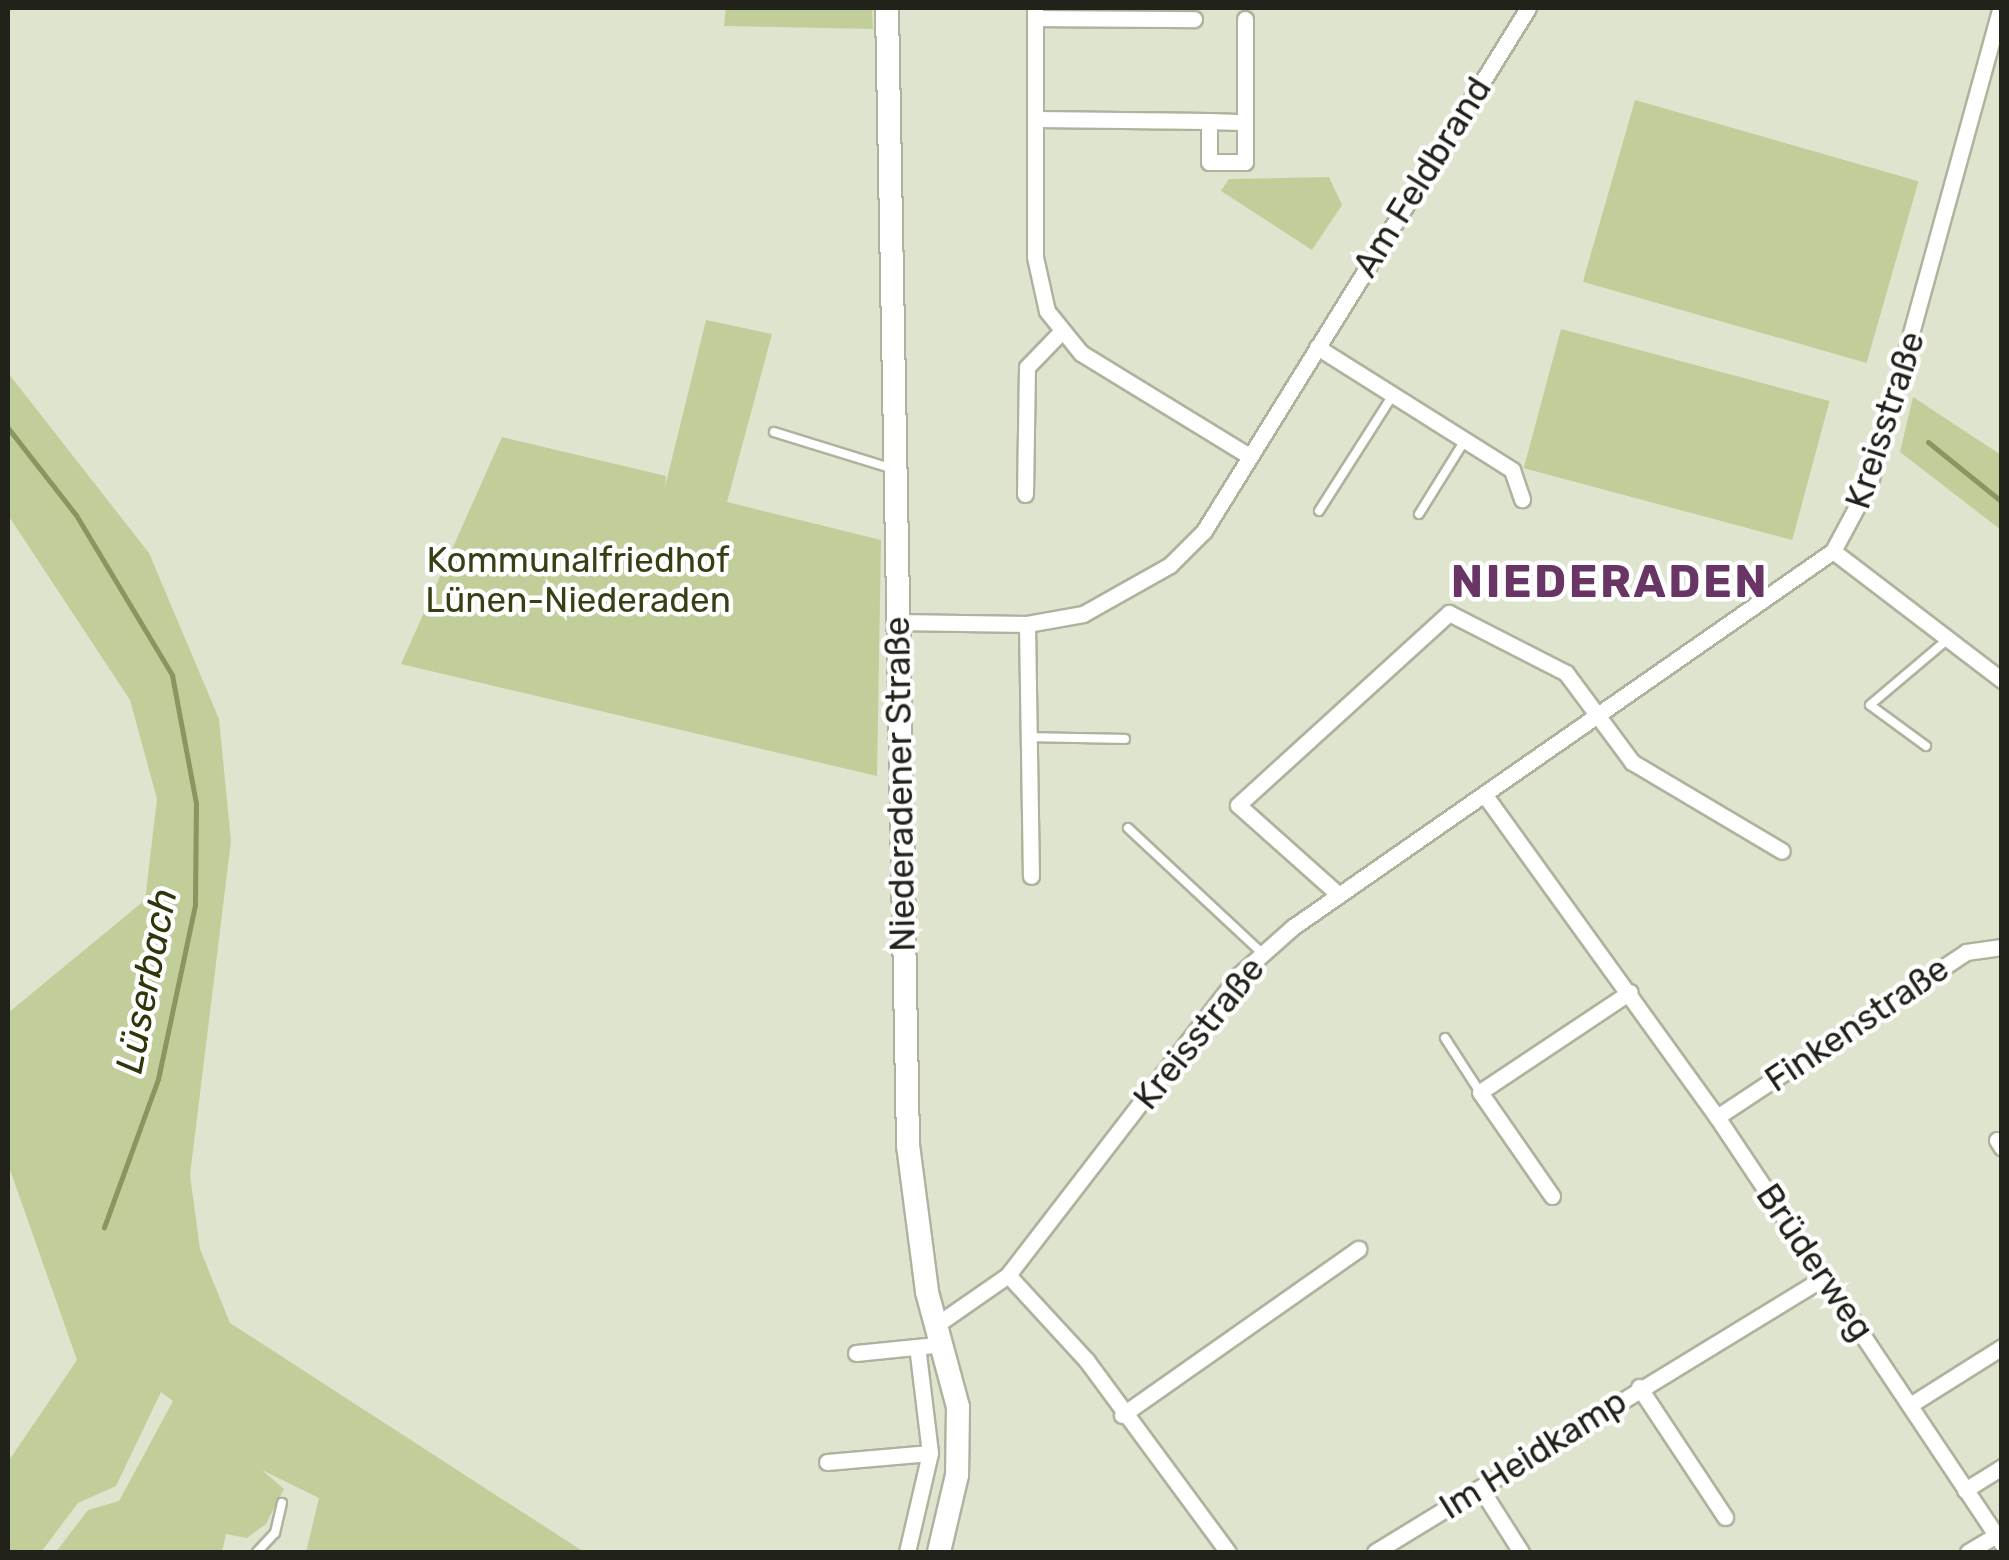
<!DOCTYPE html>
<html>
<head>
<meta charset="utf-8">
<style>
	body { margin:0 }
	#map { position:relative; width:2009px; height:1560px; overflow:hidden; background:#dee4ce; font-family:Rubik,sans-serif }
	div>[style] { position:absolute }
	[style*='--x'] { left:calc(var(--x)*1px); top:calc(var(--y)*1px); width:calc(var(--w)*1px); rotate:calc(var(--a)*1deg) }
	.green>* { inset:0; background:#c1ce9a; transform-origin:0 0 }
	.stream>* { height:5px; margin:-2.5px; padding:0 2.5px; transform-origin:2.5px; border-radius:2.5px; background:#89965f }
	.roads { filter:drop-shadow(2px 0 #aeb39e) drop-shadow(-2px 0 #aeb39e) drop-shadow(0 2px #aeb39e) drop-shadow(0 -2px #aeb39e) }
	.lane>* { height:8px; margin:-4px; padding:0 4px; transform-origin:4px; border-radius:4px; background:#fff }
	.street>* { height:15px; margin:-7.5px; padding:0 7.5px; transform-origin:7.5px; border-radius:7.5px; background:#fff }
	.secondary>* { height:22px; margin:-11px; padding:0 11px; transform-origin:11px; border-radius:11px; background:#fff }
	span { translate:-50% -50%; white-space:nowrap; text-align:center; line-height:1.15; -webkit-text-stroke:9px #fff; paint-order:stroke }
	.street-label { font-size:35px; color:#21231b }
	.park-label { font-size:35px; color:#373f15 }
	.water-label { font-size:38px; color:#2e360a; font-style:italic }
	.district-label { font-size:45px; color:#683565; font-weight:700; letter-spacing:2.5px }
	.frame { position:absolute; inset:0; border:10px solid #21231b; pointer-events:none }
</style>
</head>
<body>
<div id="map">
	<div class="green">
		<i style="clip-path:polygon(726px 8px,872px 8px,873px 29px,724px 26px)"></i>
		<i style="left:1635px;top:100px;width:295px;height:189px;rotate:16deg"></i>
		<i style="clip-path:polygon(1329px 177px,1342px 205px,1312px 250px,1221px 191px,1229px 179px)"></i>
		<i style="clip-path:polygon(706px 320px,772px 334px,727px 502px,881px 540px,877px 776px,401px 664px,502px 437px,666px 476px,665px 487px)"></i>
		<i style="left:1561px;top:329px;width:278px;height:144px;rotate:15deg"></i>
		<i style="clip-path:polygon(8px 373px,149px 553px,219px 719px,231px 841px,190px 1175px,200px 1249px,230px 1323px,584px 1552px,306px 1552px,319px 1498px,262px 1470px,284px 1489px,266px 1524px,247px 1538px,226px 1534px,222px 1552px,56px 1552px,88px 1510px,119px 1501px,173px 1401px,161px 1392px,116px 1486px,78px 1503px,41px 1552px,8px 1552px,8px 1462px,77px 1360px,8px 1164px,8px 1013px,145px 900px,157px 799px,130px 700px,8px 515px)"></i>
		<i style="clip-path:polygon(1913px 397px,2001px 455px,2001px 530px,1900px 452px)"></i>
	</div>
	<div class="stream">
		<i style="--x:8;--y:428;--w:110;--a:52"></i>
		<i style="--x:76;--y:515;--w:187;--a:59"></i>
		<i style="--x:172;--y:675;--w:130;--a:79.4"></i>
		<i style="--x:196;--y:803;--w:102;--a:90.6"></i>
		<i style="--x:195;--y:905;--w:178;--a:102"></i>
		<i style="--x:158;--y:1079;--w:158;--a:110"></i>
		<i style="--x:1928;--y:442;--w:95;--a:39"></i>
	</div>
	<div class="roads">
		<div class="lane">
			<i style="--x:774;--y:432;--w:121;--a:17.2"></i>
			<i style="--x:1319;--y:511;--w:138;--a:-57.5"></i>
			<i style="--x:1419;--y:514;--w:87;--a:-58.1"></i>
			<i style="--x:1028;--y:737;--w:97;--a:1.2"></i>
			<i style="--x:1926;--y:746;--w:69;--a:-143.8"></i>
			<i style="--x:1870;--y:705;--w:102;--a:-40.2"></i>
			<i style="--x:1128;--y:828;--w:183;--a:43"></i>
			<i style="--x:1445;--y:1038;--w:64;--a:57.1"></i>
			<i style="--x:257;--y:1552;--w:26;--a:-47"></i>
			<i style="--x:275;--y:1533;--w:31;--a:-77"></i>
		</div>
		<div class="street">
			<i style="--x:1035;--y:8;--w:249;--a:90"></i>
			<i style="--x:1035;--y:257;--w:55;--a:77.5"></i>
			<i style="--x:1047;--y:311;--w:54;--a:51"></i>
			<i style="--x:1081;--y:353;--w:197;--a:31.5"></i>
			<i style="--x:1035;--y:18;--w:159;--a:0.4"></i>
			<i style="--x:1036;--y:119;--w:173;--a:0.7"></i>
			<i style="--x:1245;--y:122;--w:40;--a:90"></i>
			<i style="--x:1245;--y:162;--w:36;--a:180"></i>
			<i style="--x:1209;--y:162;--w:41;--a:-90"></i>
			<i style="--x:1209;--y:121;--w:36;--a:2"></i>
			<i style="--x:1245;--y:122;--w:103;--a:-90"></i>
			<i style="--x:1317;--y:347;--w:231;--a:32.2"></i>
			<i style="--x:1512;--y:470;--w:31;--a:71"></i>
			<i style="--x:1025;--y:494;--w:127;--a:-89.1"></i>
			<i style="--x:1027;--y:367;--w:47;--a:-45.9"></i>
			<i style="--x:1833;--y:551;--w:213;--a:37.4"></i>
			<i style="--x:897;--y:622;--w:130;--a:0.9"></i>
			<i style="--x:1027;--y:624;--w:57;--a:-10.1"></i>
			<i style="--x:1083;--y:614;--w:100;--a:-29.4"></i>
			<i style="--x:1170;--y:565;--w:48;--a:-45"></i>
			<i style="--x:1204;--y:531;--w:615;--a:-58.22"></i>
			<i style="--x:1027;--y:624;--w:252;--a:89.1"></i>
			<i style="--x:1484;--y:794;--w:398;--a:54.2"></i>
			<i style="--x:1717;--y:1117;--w:513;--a:56.28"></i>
			<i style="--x:1339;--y:895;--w:135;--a:-138.3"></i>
			<i style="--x:1238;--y:805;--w:285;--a:-42.3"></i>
			<i style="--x:1449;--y:613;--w:131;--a:27.1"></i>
			<i style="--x:1566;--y:673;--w:111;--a:53.4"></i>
			<i style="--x:1632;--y:762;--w:174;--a:30.7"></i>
			<i style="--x:1717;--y:1117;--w:299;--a:-33.5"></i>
			<i style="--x:1966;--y:952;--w:36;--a:-8"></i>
			<i style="--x:1997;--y:1140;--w:9;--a:58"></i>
			<i style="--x:1552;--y:1196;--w:126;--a:-124.7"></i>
			<i style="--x:1480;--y:1092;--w:180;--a:-33.7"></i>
			<i style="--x:1008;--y:1275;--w:117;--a:47.4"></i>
			<i style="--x:1087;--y:1361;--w:237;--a:53.6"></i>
			<i style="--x:939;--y:1323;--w:84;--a:-34.8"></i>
			<i style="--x:1008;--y:1275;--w:379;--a:-52.4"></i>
			<i style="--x:1239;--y:975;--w:72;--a:-41.6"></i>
			<i style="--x:1293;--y:927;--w:658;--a:-34.85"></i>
			<i style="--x:1833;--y:551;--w:78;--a:-61.8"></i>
			<i style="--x:1870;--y:482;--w:492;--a:-74.6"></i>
			<i style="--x:856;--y:1353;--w:88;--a:-5.8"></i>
			<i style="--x:1639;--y:1387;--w:156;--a:56.5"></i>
			<i style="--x:1910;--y:1405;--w:109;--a:-32.2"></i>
			<i style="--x:1122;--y:1415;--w:289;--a:-35.1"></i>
			<i style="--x:827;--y:1462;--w:103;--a:-5"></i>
			<i style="--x:930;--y:1453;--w:100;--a:-96.9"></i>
			<i style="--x:1481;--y:1489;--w:75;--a:57.6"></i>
			<i style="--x:1965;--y:1490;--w:44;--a:-31.9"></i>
			<i style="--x:907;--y:1552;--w:102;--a:-76.9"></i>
			<i style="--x:1375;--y:1552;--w:527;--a:-31.43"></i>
			<i style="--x:1968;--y:1552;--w:29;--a:-31"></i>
		</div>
		<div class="secondary">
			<i style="--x:887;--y:8;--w:1137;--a:88.94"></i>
			<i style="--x:908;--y:1145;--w:148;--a:82.6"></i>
			<i style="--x:927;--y:1292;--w:119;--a:74.9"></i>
			<i style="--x:958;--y:1407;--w:68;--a:90.8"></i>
			<i style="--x:957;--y:1475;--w:79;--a:103.2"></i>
		</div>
	</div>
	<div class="street-label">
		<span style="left:1422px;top:177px;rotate:-58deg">Am Feldbrand</span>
		<span style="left:1885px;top:420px;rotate:-72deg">Kreisstraße</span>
		<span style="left:900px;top:784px;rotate:-91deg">Niederadener Straße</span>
		<span style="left:1857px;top:1024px;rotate:-34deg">Finkenstraße</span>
		<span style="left:1199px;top:1033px;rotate:-51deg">Kreisstraße</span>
		<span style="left:1815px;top:1262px;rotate:56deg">Brüderweg</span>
		<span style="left:1533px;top:1454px;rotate:-32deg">Im Heidkamp</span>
	</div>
	<div class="park-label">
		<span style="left:578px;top:580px">Kommunalfriedhof<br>Lünen-Niederaden</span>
	</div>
	<div class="water-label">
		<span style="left:147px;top:981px;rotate:-79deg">Lüserbach</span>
	</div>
	<div class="district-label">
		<span style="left:1610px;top:582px">NIEDERADEN</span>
	</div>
	<div class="frame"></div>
</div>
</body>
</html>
